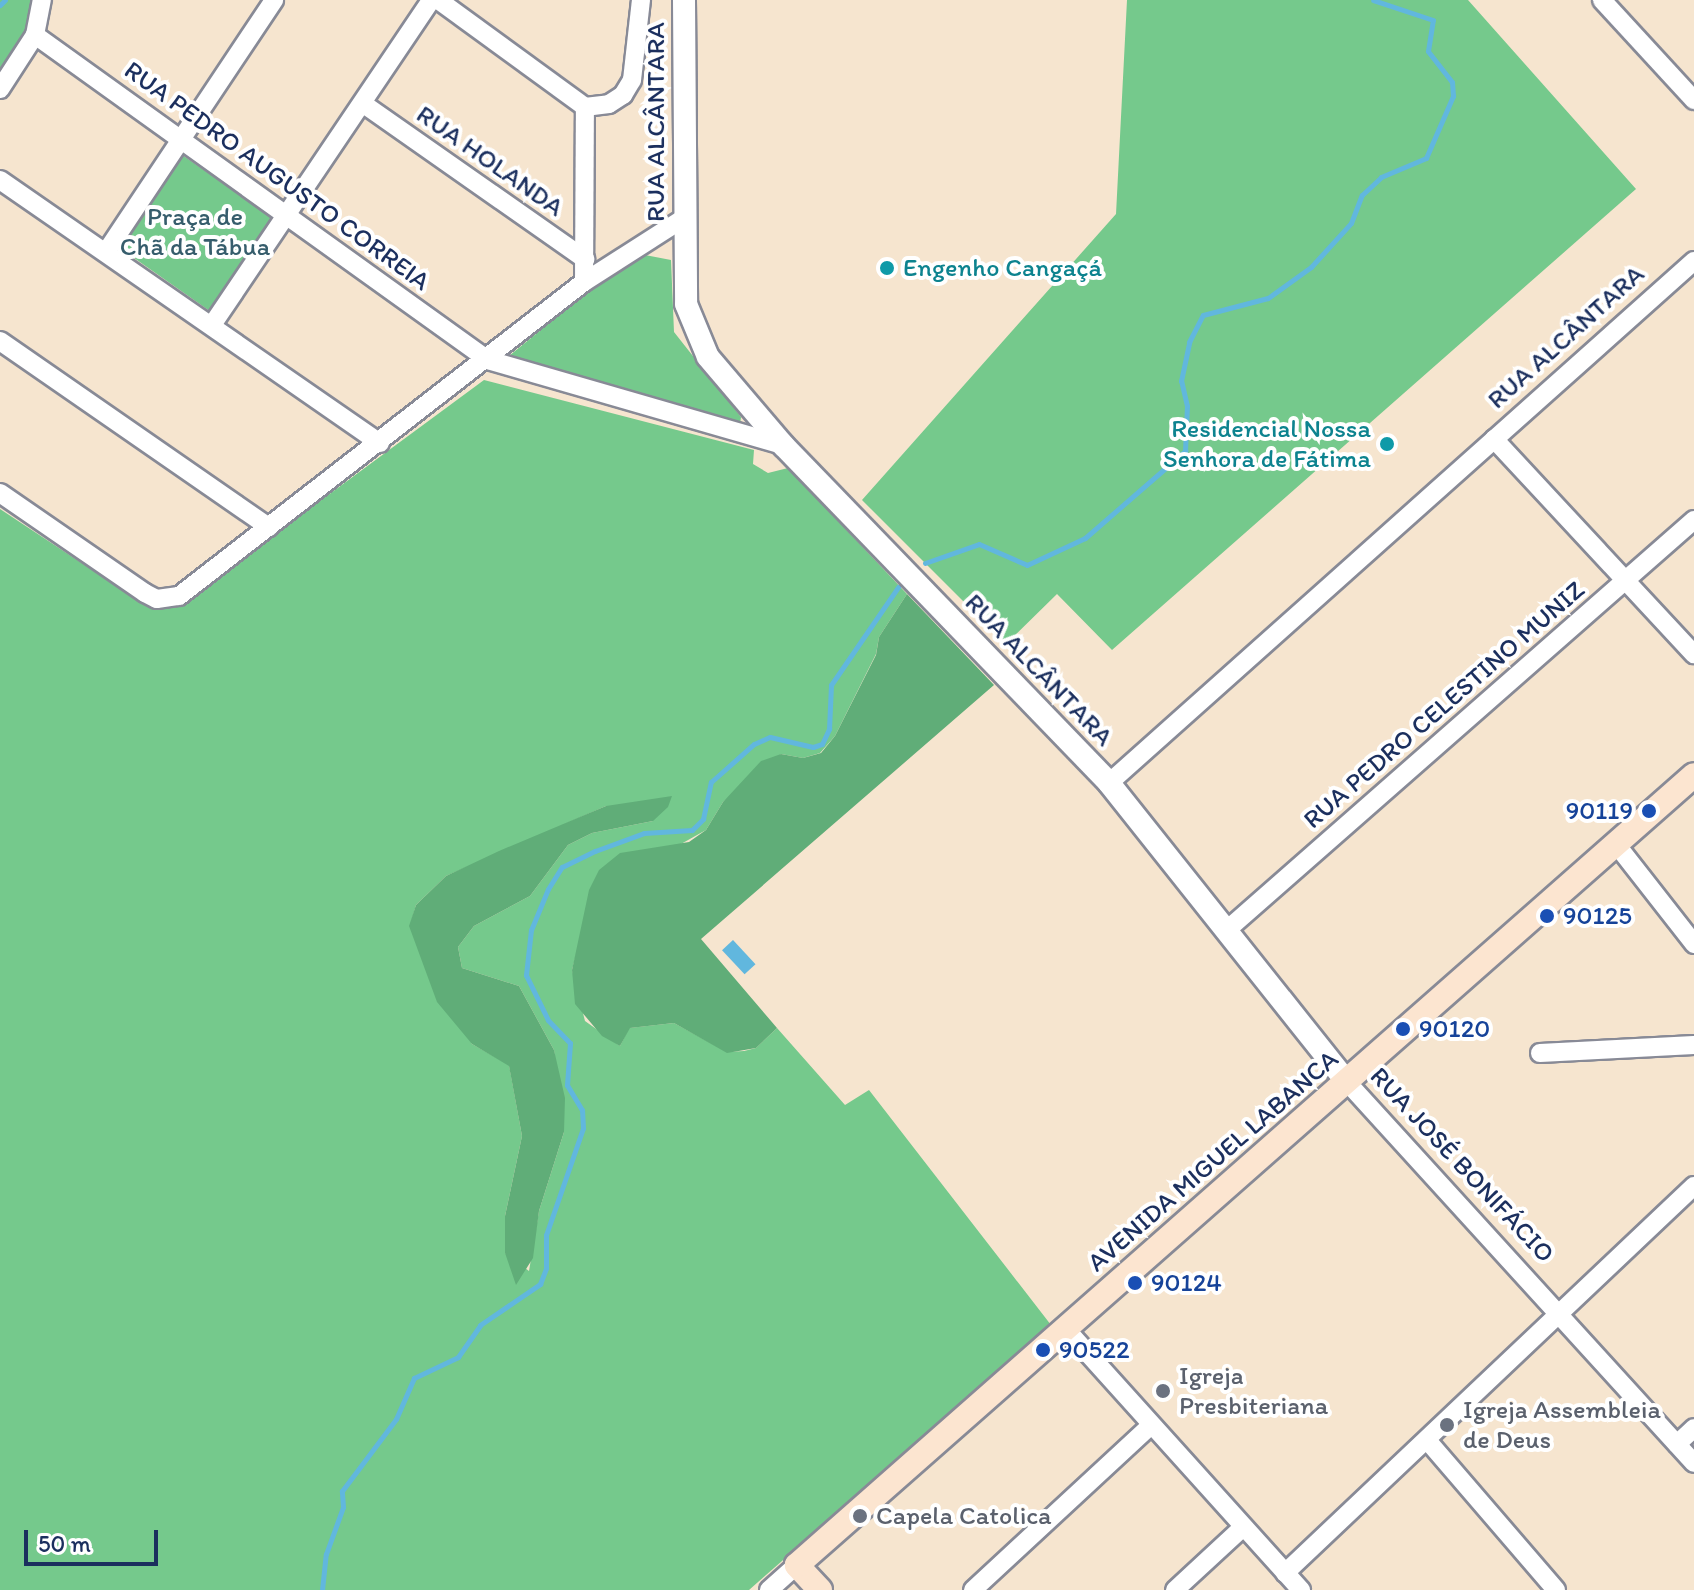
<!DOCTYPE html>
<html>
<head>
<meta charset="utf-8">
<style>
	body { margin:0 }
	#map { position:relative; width:1694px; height:1590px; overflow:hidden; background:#f6e5cf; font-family:Itim,sans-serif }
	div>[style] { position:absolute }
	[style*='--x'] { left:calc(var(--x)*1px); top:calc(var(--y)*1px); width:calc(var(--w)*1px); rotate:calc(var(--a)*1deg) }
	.green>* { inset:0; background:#75c98c; transform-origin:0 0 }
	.forest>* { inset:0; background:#60ad78 }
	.water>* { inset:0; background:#61b7de; transform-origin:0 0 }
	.stream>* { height:5px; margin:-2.5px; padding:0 2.5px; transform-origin:2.5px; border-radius:2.5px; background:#61b7de }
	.roads { filter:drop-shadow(2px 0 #888a96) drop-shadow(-2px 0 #888a96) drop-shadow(0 2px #888a96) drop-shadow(0 -2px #888a96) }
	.minor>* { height:18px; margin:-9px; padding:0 9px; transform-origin:9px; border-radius:9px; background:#fff }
	.tertiary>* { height:22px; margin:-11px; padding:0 11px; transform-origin:11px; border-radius:11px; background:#fff }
	.secondary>* { height:24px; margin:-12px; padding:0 12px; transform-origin:12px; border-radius:12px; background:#fce5d0 }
	.dots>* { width:22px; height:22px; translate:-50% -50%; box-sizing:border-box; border:4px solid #fff; border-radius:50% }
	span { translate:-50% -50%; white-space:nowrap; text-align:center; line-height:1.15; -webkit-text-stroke:8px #fff; paint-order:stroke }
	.street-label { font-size:26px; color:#1b2f5e }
	.park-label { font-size:26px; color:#365d6c }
	.culture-label { font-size:26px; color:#0d838f }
	.left { translate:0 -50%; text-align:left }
	.right { translate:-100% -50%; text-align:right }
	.transit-label { font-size:26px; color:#164399 }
	.worship-label { font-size:26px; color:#5b616d }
	.scale { position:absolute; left:24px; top:1530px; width:134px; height:36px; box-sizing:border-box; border:4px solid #1b2f5e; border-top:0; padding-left:10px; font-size:24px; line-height:28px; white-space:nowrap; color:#1b2f5e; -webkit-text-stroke:6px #fff; paint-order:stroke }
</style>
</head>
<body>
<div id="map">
	<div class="green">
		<i style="clip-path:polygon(0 0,33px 0,26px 37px,0 74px)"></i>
		<i style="clip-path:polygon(1127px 0,1468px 0,1636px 189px,1112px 650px,1057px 594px,1006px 644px,862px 500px,1116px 214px)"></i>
		<i style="left:178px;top:152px;width:118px;height:112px;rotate:35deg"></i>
		<i style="clip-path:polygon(645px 255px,671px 260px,674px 332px,741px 417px,740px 425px,504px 360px,591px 289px)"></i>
		<i style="clip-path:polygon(evenodd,484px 380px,754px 450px,753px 464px,768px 473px,788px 468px,907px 594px,879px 637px,876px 654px,835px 736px,820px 753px,803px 758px,781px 754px,723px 802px,706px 830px,672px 849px,649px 849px,581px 935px,572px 970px,585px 1021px,620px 1046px,629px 1028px,674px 1023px,727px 1052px,744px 1051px,756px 1048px,777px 1028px,845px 1105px,869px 1090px,1051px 1325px,749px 1590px,0 1590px,0 509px,136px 599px,154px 607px,175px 608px,484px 380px,606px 806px,653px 821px,592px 833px,568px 845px,530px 896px,474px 926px,458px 947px,462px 968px,519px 986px,554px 1050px,564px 1132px,539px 1211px,529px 1271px,505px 1253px,505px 1216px,522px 1136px,509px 1065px,472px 1044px,410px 926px,416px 905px,446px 876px,606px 806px)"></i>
	</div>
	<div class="forest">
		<i style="clip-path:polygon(907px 594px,994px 685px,701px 939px,777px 1028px,756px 1048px,727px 1053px,674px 1023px,630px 1028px,620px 1046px,602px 1036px,575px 1004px,572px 970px,589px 890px,599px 870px,620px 853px,689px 842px,706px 830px,723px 802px,761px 761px,781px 754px,803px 758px,821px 753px,835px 736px,876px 655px,879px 637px)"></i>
		<i style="clip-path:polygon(672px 796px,668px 807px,653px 821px,592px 833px,568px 845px,530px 896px,474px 926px,458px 947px,462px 968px,519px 986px,554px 1050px,565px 1098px,564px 1132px,539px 1211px,533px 1258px,516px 1285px,505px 1253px,505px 1216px,522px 1136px,509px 1066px,472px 1044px,437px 1002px,409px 926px,416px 905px,446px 876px,499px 851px,606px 806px)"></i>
	</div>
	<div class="water">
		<i style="left:733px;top:940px;width:33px;height:15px;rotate:47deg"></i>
	</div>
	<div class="stream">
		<i style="--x:0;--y:5;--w:7;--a:-45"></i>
		<i style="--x:925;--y:563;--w:57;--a:-19.4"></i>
		<i style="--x:979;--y:544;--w:52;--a:23.6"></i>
		<i style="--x:1027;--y:565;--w:64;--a:-25"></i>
		<i style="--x:1085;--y:538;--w:133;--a:-41"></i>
		<i style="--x:1185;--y:451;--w:45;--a:-87.5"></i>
		<i style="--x:1187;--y:406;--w:26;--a:-103"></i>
		<i style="--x:1181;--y:381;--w:40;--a:-78"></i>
		<i style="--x:1189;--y:342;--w:30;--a:-63"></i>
		<i style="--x:1203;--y:315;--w:67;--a:-14.7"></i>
		<i style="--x:1268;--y:298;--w:53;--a:-35.8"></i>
		<i style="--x:1311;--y:267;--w:59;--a:-47.7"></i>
		<i style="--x:1351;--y:223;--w:30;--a:-69"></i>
		<i style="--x:1362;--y:195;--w:26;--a:-43"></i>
		<i style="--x:1381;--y:177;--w:49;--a:-22.9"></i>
		<i style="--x:1426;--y:158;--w:68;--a:-66.5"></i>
		<i style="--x:1453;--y:96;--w:14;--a:-94"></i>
		<i style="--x:1452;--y:82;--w:39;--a:-128"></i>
		<i style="--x:1428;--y:51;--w:31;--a:-81"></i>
		<i style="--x:1433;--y:20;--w:63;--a:-161.6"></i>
		<i style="--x:322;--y:1590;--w:36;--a:-84"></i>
		<i style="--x:326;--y:1554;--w:50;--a:-70.1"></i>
		<i style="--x:343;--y:1507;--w:16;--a:-94"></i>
		<i style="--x:342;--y:1491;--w:90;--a:-53.1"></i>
		<i style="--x:396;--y:1419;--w:45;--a:-66.3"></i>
		<i style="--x:414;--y:1378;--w:49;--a:-25.5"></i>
		<i style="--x:458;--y:1357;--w:39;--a:-55"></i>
		<i style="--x:480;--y:1325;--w:73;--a:-34.3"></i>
		<i style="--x:540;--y:1284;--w:17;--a:-69"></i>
		<i style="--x:546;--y:1268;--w:33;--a:-90"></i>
		<i style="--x:546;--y:1235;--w:113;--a:-70.9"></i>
		<i style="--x:583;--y:1128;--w:18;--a:-93"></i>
		<i style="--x:582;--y:1110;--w:29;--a:-121"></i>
		<i style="--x:567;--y:1085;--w:42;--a:-85.9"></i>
		<i style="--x:570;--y:1043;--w:32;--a:-134"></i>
		<i style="--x:548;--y:1020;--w:50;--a:-116.1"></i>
		<i style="--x:526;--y:975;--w:45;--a:-83.7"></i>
		<i style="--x:531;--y:930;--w:44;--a:-67.5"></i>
		<i style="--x:548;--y:889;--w:26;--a:-58"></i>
		<i style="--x:562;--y:867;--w:37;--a:-26"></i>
		<i style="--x:595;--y:851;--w:52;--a:-20.2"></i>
		<i style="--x:644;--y:833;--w:48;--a:-3.6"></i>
		<i style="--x:692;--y:830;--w:16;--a:-45"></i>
		<i style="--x:703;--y:819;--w:38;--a:-78"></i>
		<i style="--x:711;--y:782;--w:57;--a:-41.5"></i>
		<i style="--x:754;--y:744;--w:17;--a:-24"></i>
		<i style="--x:770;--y:737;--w:44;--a:13.1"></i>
		<i style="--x:813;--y:747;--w:9;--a:-18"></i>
		<i style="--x:822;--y:744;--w:17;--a:-65"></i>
		<i style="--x:829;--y:729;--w:44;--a:-87.4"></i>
		<i style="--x:831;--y:685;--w:119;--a:-55.6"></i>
	</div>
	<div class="roads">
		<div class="minor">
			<i style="--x:1602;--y:0;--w:136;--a:47.4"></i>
			<i style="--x:35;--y:35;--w:558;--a:35.66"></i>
			<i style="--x:488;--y:360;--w:307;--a:16.1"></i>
			<i style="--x:0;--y:89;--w:64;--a:-57.1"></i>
			<i style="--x:35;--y:35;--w:36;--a:-79"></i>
			<i style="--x:365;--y:105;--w:269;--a:35"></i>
			<i style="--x:585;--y:107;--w:24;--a:-7"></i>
			<i style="--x:609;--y:104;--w:17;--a:-33"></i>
			<i style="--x:623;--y:95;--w:17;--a:-59"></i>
			<i style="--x:632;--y:80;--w:81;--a:-83.6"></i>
			<i style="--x:0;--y:180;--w:462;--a:34.7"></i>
			<i style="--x:106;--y:252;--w:303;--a:-56.3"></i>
			<i style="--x:584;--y:282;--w:119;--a:-32.6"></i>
			<i style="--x:212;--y:325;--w:392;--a:-56"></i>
			<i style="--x:0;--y:341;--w:327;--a:34.7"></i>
			<i style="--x:1494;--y:439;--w:294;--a:47.1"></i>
			<i style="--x:0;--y:493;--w:176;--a:34.6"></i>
			<i style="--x:145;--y:593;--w:13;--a:27"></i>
			<i style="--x:157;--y:599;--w:22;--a:-8"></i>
			<i style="--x:179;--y:596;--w:512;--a:-37.79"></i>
			<i style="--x:584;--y:282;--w:175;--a:-89.7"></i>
			<i style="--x:585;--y:107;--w:182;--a:-143.9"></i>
			<i style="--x:1109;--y:783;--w:784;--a:-41.74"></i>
			<i style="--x:1616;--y:844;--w:127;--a:52"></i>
			<i style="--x:1228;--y:929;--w:620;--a:-41.27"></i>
			<i style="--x:1540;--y:1053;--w:154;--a:-3"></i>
			<i style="--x:1347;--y:1082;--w:515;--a:47.67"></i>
			<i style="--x:1065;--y:1328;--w:353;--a:48"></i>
			<i style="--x:1427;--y:1440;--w:198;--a:49.3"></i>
			<i style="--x:1677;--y:1444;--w:23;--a:-43"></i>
			<i style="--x:1285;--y:1573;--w:563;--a:-43.42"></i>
			<i style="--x:769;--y:1590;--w:38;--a:-42"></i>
			<i style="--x:973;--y:1590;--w:241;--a:-42.8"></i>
			<i style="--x:1175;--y:1590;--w:90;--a:-42.7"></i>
		</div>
		<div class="tertiary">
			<i style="--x:684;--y:0;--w:304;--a:89.6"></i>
			<i style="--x:686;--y:304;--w:57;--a:67.5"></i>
			<i style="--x:708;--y:357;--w:116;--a:49.6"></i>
			<i style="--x:783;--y:445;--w:470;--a:46"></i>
			<i style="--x:1109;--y:783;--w:382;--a:51.5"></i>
		</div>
		<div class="secondary">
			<i style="--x:820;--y:1590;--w:34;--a:-133"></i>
			<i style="--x:797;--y:1565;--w:1195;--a:-41.37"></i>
		</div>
	</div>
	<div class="dots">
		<i style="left:887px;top:268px;background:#0f9aa8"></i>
		<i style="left:1387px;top:444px;background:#0f9aa8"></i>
		<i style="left:1649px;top:811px;background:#1a4fb4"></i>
		<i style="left:1547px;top:916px;background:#1a4fb4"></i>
		<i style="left:1403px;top:1029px;background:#1a4fb4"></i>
		<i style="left:1135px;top:1283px;background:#1a4fb4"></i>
		<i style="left:1043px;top:1350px;background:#1a4fb4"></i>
		<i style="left:1163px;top:1391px;background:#6b7280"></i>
		<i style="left:1447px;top:1425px;background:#6b7280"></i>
		<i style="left:860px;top:1516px;background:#6b7280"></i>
	</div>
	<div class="street-label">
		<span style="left:656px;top:122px;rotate:-90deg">RUA ALCÂNTARA</span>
		<span style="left:490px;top:161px;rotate:35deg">RUA HOLANDA</span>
		<span style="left:277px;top:176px;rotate:36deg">RUA PEDRO AUGUSTO CORREIA</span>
		<span style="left:1566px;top:337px;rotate:-42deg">RUA ALCÂNTARA</span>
		<span style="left:1039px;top:670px;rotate:46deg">RUA ALCÂNTARA</span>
		<span style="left:1444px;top:705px;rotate:-41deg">RUA PEDRO CELESTINO MUNIZ</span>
		<span style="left:1213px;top:1161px;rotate:-41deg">AVENIDA MIGUEL LABANCA</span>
		<span style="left:1462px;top:1165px;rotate:47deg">RUA JOSÉ BONIFÁCIO</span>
	</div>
	<div class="park-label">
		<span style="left:195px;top:232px">Praça de<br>Chã da Tábua</span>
	</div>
	<div class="culture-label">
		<span class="left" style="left:903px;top:268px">Engenho Cangaçá</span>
		<span class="right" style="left:1371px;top:444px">Residencial Nossa<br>Senhora de Fátima</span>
	</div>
	<div class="transit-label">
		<span class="right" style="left:1633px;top:811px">90119</span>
		<span class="left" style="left:1563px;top:916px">90125</span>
		<span class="left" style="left:1419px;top:1029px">90120</span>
		<span class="left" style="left:1151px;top:1283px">90124</span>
		<span class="left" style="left:1059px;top:1350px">90522</span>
	</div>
	<div class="worship-label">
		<span class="left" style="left:1179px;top:1391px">Igreja<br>Presbiteriana</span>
		<span class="left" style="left:1463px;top:1425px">Igreja Assembleia<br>de Deus</span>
		<span class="left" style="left:876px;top:1516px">Capela Catolica</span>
	</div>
	<div class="scale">50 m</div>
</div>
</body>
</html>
